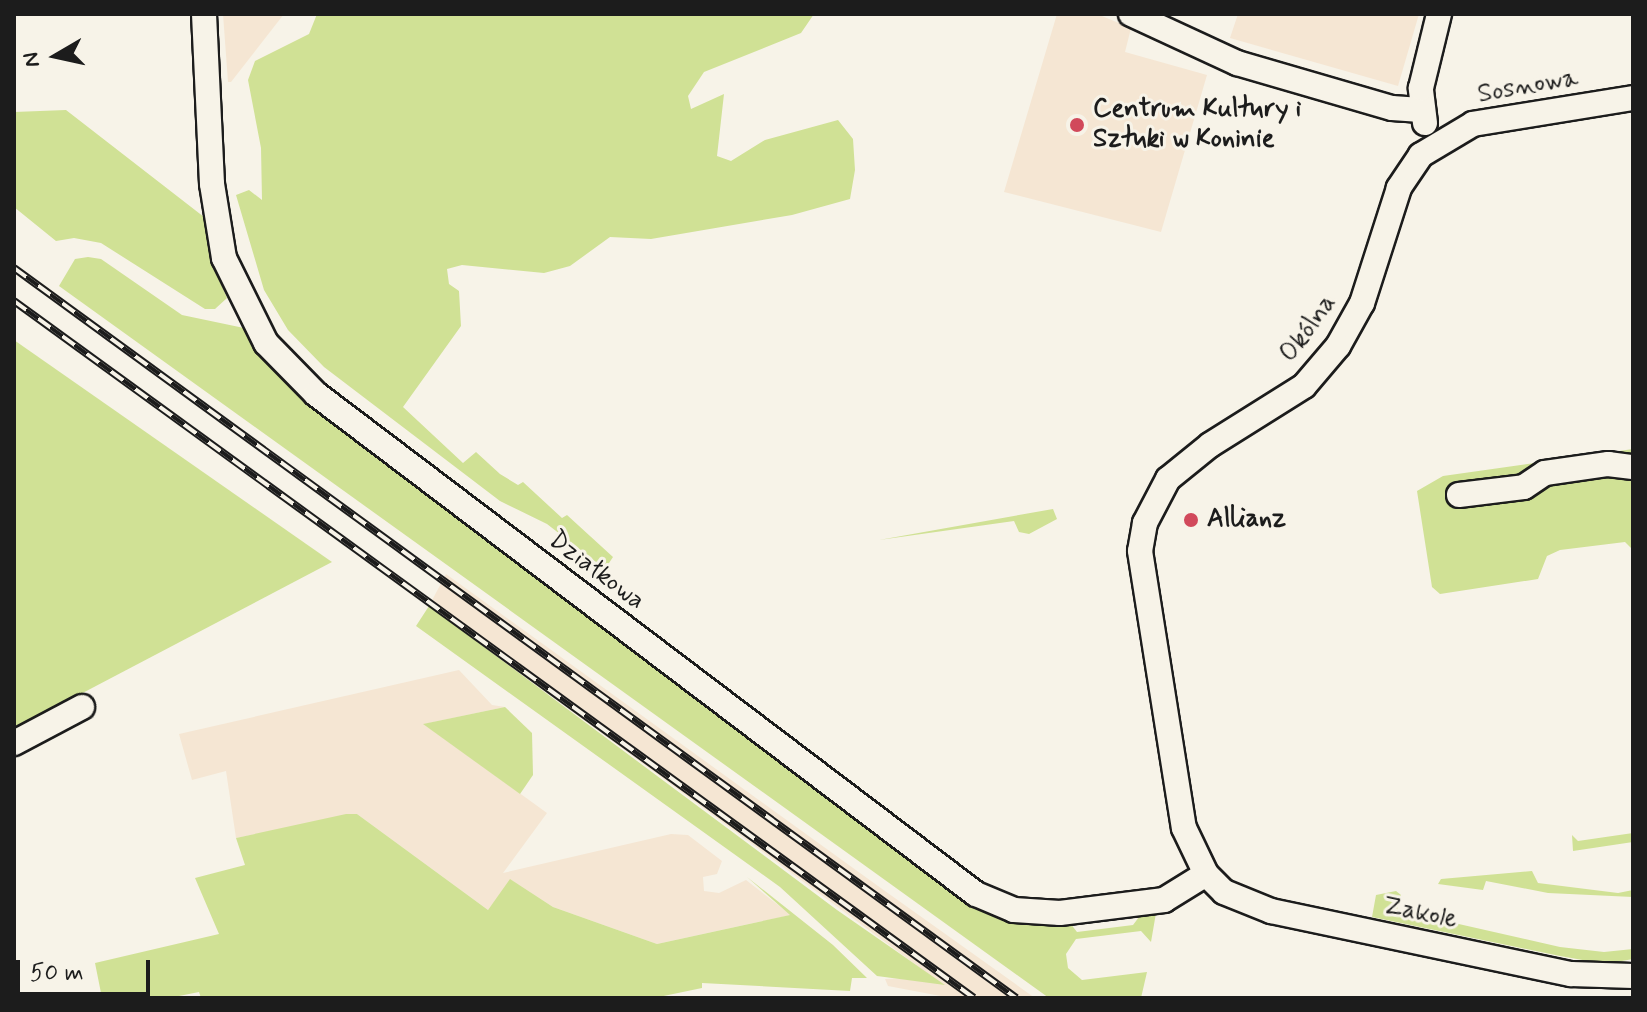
<!DOCTYPE html>
<html>
<head>
<meta charset="utf-8">
<style>
	body { margin:0 }
	#map { position:relative; width:1647px; height:1012px; overflow:hidden; background:#f7f3e8; font-family:Mynerve,sans-serif }
	div>[style] { position:absolute }
	[style*='--x'] { left:calc(var(--x)*1px); top:calc(var(--y)*1px); width:calc(var(--w)*1px); rotate:calc(var(--a)*1deg) }
	.built>* { inset:0; background:#f5e6d3 }
	.green>* { inset:0; background:#d0e195 }
	.roads { filter:drop-shadow(2px 0 #1c1c1c) drop-shadow(-2px 0 #1c1c1c) drop-shadow(0 2px #1c1c1c) drop-shadow(0 -2px #1c1c1c) }
	.minor>* { height:24px; margin:-12px; padding:0 12px; transform-origin:12px; border-radius:12px; background:#f7f3e8 }
	.rail>* { height:8px; margin-top:-4px; transform-origin:0; background:repeating-linear-gradient(90deg,#f7f3e8 0 15px,#1c1c1c 0 30px); box-sizing:border-box; border-block:2px solid #1c1c1c }
	.dots>* { width:22px; height:22px; translate:-50% -50%; box-sizing:border-box; border:4px solid #f7f3e8; border-radius:50% }
	span { translate:-50% -50%; white-space:nowrap; text-align:center; line-height:1.15; -webkit-text-stroke:6px #f7f3e8; paint-order:stroke }
	.street-label { font-size:26px; color:#1c1c1c }
	.poi-label { font-size:26px; color:#1c1c1c; font-weight:700 }
	.left { translate:0 -50%; text-align:left }
	.frame { position:absolute; inset:0; border:16px solid #1c1c1c; pointer-events:none }
	.north { position:absolute; left:16px; top:16px; width:80px; height:80px; -webkit-text-stroke:6px #f7f3e8; paint-order:stroke; rotate:261deg; font-size:22px; font-weight:700; line-height:32px; text-align:center; color:#1c1c1c }
	.north::after { content:''; display:block; margin:auto; width:28px; height:36px; background:#1c1c1c; clip-path:polygon(50% 0,100% 100%,50% 72%,0 100%) }
	.scale { position:absolute; left:16px; top:960px; width:134px; height:36px; box-sizing:border-box; border:4px solid #1c1c1c; border-top:0; padding-left:10px; font-size:24px; line-height:28px; white-space:nowrap; color:#1c1c1c; -webkit-text-stroke:6px #f7f3e8; paint-order:stroke }
</style>
</head>
<body>
<div id="map">
	<div class="built">
		<i style="clip-path:polygon(223px 14px,284px 14px,231px 82px,228px 82px)"></i>
		<i style="clip-path:polygon(1057px 14px,1097px 14px,1131px 28px,1125px 52px,1207px 75px,1161px 232px,1004px 192px)"></i>
		<i style="clip-path:polygon(1238px 14px,1419px 14px,1398px 86px,1230px 38px)"></i>
		<i style="clip-path:polygon(446px 574px,878px 886px,1035px 998px,951px 998px,888px 986px,885px 979px,907px 978px,942px 984px,429px 606px)"></i>
		<i style="clip-path:polygon(459px 670px,492px 705px,505px 707px,424px 724px,547px 813px,503px 873px,671px 834px,688px 835px,722px 861px,717px 874px,703px 877px,704px 891px,719px 893px,746px 880px,791px 915px,657px 944px,553px 907px,511px 880px,488px 910px,357px 814px,236px 838px,226px 771px,192px 780px,179px 734px)"></i>
	</div>
	<div class="green">
		<i style="clip-path:polygon(317px 14px,814px 14px,801px 33px,704px 72px,688px 96px,691px 109px,724px 94px,717px 156px,731px 161px,765px 140px,838px 120px,853px 139px,855px 170px,850px 199px,792px 215px,651px 239px,610px 237px,570px 266px,544px 273px,462px 265px,447px 269px,449px 284px,459px 291px,461px 326px,403px 407px,463px 463px,476px 452px,500px 474px,518px 485px,523px 482px,562px 518px,567px 515px,613px 557px,605px 569px,547px 524px,500px 501px,324px 367px,288px 330px,264px 290px,236px 195px,249px 190px,262px 200px,261px 148px,248px 80px,255px 61px,309px 34px)"></i>
		<i style="clip-path:polygon(66px 110px,204px 217px,212px 263px,227px 298px,215px 309px,205px 309px,101px 243px,74px 238px,56px 241px,14px 207px,14px 112px)"></i>
		<i style="clip-path:polygon(88px 257px,101px 259px,182px 315px,244px 328px,997px 915px,1028px 923px,1070px 923px,1077px 932px,1133px 925px,1142px 913px,1156px 913px,1151px 942px,1141px 931px,1076px 939px,1066px 954px,1068px 968px,1082px 980px,1147px 972px,1141px 998px,1049px 998px,59px 286px,75px 259px)"></i>
		<i style="clip-path:polygon(14px 340px,332px 562px,14px 729px)"></i>
		<i style="clip-path:polygon(1633px 449px,1633px 550px,1625px 542px,1560px 550px,1547px 556px,1538px 579px,1440px 594px,1432px 587px,1417px 491px,1443px 476px)"></i>
		<i style="clip-path:polygon(1053px 509px,1057px 519px,1029px 534px,1019px 532px,1014px 521px,879px 540px)"></i>
		<i style="clip-path:polygon(429px 606px,837px 910px,945px 985px,877px 976px,780px 887px,416px 626px)"></i>
		<i style="clip-path:polygon(505px 707px,532px 733px,533px 775px,520px 794px,423px 724px)"></i>
		<i style="clip-path:polygon(346px 814px,357px 814px,488px 910px,510px 879px,553px 907px,657px 944px,790px 915px,747px 877px,833px 945px,867px 978px,852px 978px,850px 991px,702px 983px,702px 988px,654px 998px,201px 998px,199px 992px,169px 998px,102px 998px,95px 963px,219px 934px,195px 878px,245px 865px,236px 838px)"></i>
		<i style="clip-path:polygon(1633px 833px,1633px 842px,1573px 851px,1572px 835px,1578px 841px)"></i>
		<i style="clip-path:polygon(1532px 871px,1538px 883px,1618px 893px,1633px 890px,1633px 897px,1548px 893px,1486px 881px,1483px 890px,1438px 884px,1441px 879px)"></i>
		<i style="clip-path:polygon(1396px 891px,1401px 895px,1397px 910px,1560px 947px,1604px 952px,1633px 949px,1633px 959px,1605px 964px,1560px 956px,1372px 917px,1376px 895px)"></i>
	</div>
	<div class="roads">
		<div class="minor">
			<i style="--x:204;--y:14;--w:170;--a:87.3"></i>
			<i style="--x:212;--y:184;--w:75;--a:80.8"></i>
			<i style="--x:224;--y:258;--w:95;--a:63.7"></i>
			<i style="--x:266;--y:343;--w:71;--a:45.6"></i>
			<i style="--x:316;--y:394;--w:828;--a:37.15"></i>
			<i style="--x:976;--y:894;--w:41;--a:22.8"></i>
			<i style="--x:1014;--y:910;--w:46;--a:3.7"></i>
			<i style="--x:1060;--y:913;--w:105;--a:-7.1"></i>
			<i style="--x:1164;--y:900;--w:49;--a:-31.8"></i>
			<i style="--x:1131;--y:14;--w:117;--a:24.8"></i>
			<i style="--x:1237;--y:63;--w:161;--a:16.2"></i>
			<i style="--x:1392;--y:108;--w:29;--a:4"></i>
			<i style="--x:1633;--y:98;--w:162;--a:170.8"></i>
			<i style="--x:1473;--y:124;--w:61;--a:149.2"></i>
			<i style="--x:1421;--y:155;--w:40;--a:124"></i>
			<i style="--x:1399;--y:188;--w:121;--a:107.8"></i>
			<i style="--x:1362;--y:303;--w:49;--a:119.2"></i>
			<i style="--x:1338;--y:346;--w:52;--a:130.4"></i>
			<i style="--x:1304;--y:386;--w:111;--a:147.9"></i>
			<i style="--x:1210;--y:445;--w:54;--a:141"></i>
			<i style="--x:1168;--y:479;--w:50;--a:117.6"></i>
			<i style="--x:1145;--y:523;--w:28;--a:100"></i>
			<i style="--x:1140;--y:551;--w:280;--a:81"></i>
			<i style="--x:1184;--y:828;--w:51;--a:64.4"></i>
			<i style="--x:1206;--y:874;--w:25;--a:45"></i>
			<i style="--x:1224;--y:892;--w:51;--a:22"></i>
			<i style="--x:1271;--y:911;--w:307;--a:11.9"></i>
			<i style="--x:1571;--y:974;--w:62;--a:1.8"></i>
			<i style="--x:1425;--y:123;--w:35;--a:-97"></i>
			<i style="--x:1421;--y:88;--w:76;--a:-76.3"></i>
			<i style="--x:1459;--y:495;--w:65;--a:-7"></i>
			<i style="--x:1524;--y:487;--w:25;--a:-34"></i>
			<i style="--x:1545;--y:473;--w:64;--a:-8.1"></i>
			<i style="--x:1608;--y:464;--w:25;--a:7"></i>
			<i style="--x:14;--y:743;--w:77;--a:-27.9"></i>
		</div>
	</div>
	<div class="rail">
		<i style="--x:14;--y:268;--w:1240;--a:36.07"></i>
		<i style="--x:14;--y:301;--w:1186;--a:35.98"></i>
	</div>
	<div class="dots">
		<i style="left:1077px;top:125px;background:#d1495b"></i>
		<i style="left:1191px;top:520px;background:#d1495b"></i>
	</div>
	<div class="street-label">
		<span style="left:1528px;top:87px;rotate:-10deg">Sosnowa</span>
		<span style="left:1309px;top:329px;rotate:-54deg">Okólna</span>
		<span style="left:596px;top:571px;rotate:37deg">Działkowa</span>
		<span style="left:1420px;top:914px;rotate:12deg">Zakole</span>
	</div>
	<div class="poi-label">
		<span class="left" style="left:1093px;top:125px">Centrum Kultury i<br>Sztuki w Koninie</span>
		<span class="left" style="left:1207px;top:520px">Allianz</span>
	</div>
	<div class="frame"></div>
	<div class="north">N</div>
	<div class="scale">50 m</div>
</div>
</body>
</html>
